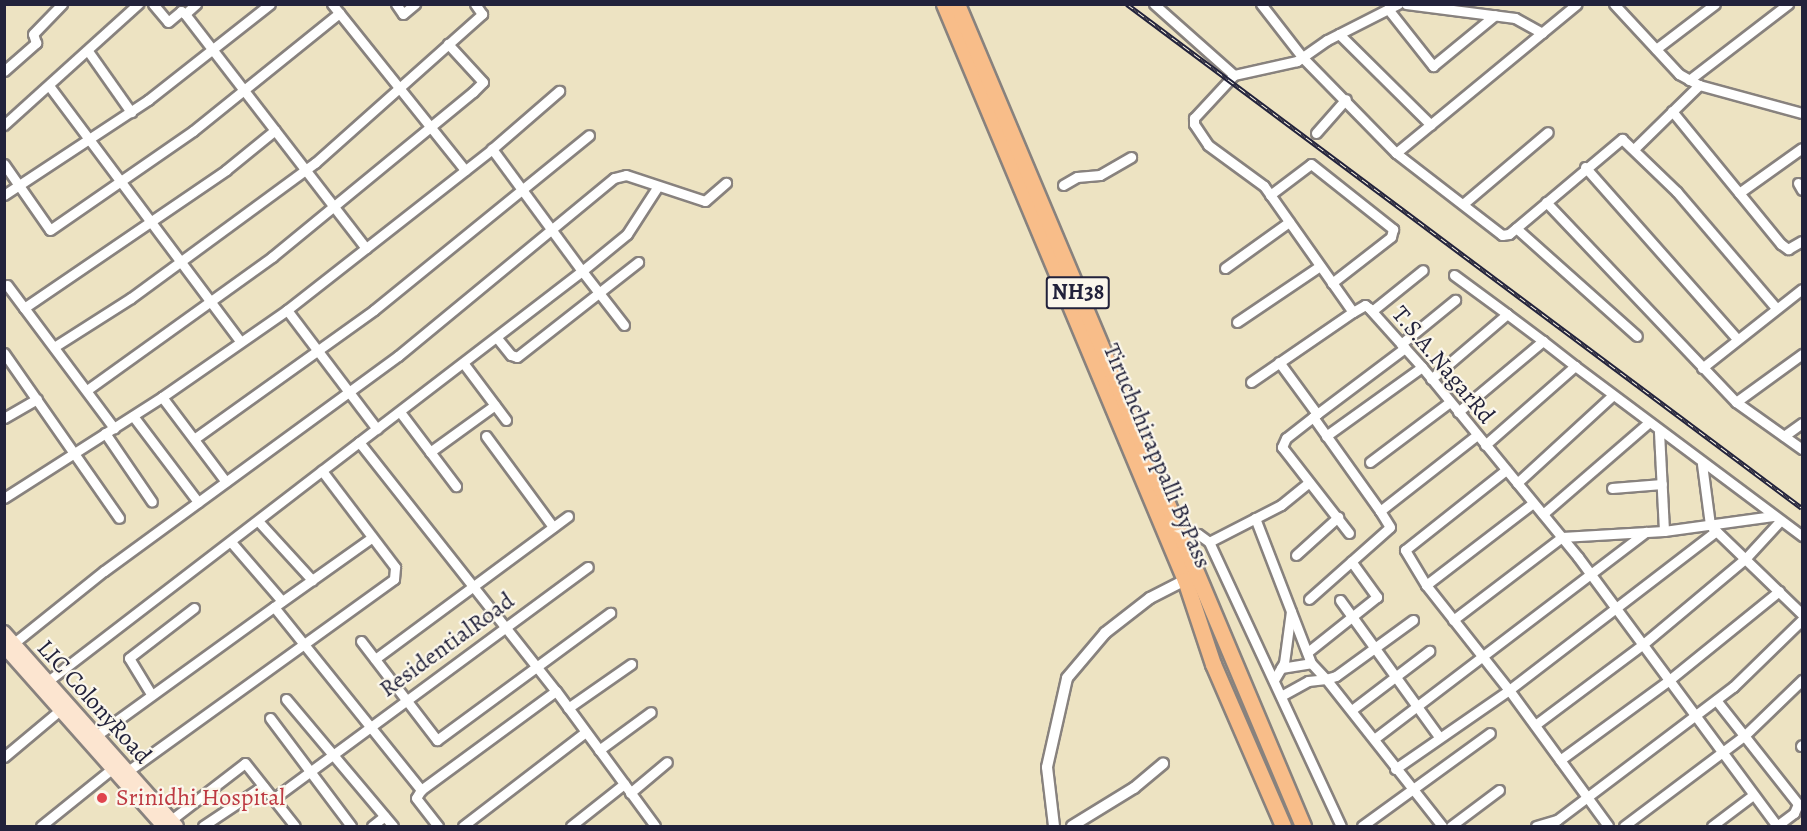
<!DOCTYPE html>
<html>
<head>
<meta charset="utf-8">
<style>
	body { margin:0 }
	#map { position:relative; width:1807px; height:831px; overflow:hidden; background:#ede3c2; font-family:Alegreya,serif }
	div>[style] { position:absolute }
	[style*='--x'] { left:calc(var(--x)*1px); top:calc(var(--y)*1px); width:calc(var(--w)*1px); rotate:calc(var(--a)*1deg) }
	.roads { filter:drop-shadow(2px 0 #88827e) drop-shadow(-2px 0 #88827e) drop-shadow(0 2px #88827e) drop-shadow(0 -2px #88827e) }
	.minor>* { height:9px; margin:-4.5px; padding:0 4.5px; transform-origin:4.5px; border-radius:4.5px; background:#fff }
	.tertiary>* { height:10px; margin:-5px; padding:0 5px; transform-origin:5px; border-radius:5px; background:#fff }
	.secondary>* { height:12px; margin:-6px; padding:0 6px; transform-origin:6px; border-radius:6px; background:#fce5d0 }
	.trunk>* { height:15px; margin:-7.5px; padding:0 7.5px; transform-origin:7.5px; border-radius:7.5px; background:#f8bd89 }
	.rail>* { height:4.5px; margin-top:-2.25px; transform-origin:0; background:repeating-linear-gradient(90deg,#fbf7ec 0 7px,#22223b 0 14px); box-sizing:border-box; border-block:2px solid #22223b }
	.dots>* { width:16px; height:16px; translate:-50% -50%; box-sizing:border-box; border:3px solid #fbf7ec; border-radius:50% }
	span { translate:-50% -50%; white-space:nowrap; text-align:center; line-height:1.15; -webkit-text-stroke:4.5px #fbf7ec; paint-order:stroke }
	.shield-label span { padding:2px 4px; background:#fbf7ec; border:2px solid; border-radius:4px; -webkit-text-stroke-width:0 }
	.shield-label { font-size:22px; color:#22223b; font-weight:700 }
	.street-label { font-size:24px; color:#22223b }
	.health-label { font-size:24px; color:#be3a42 }
	.left { translate:0 -50%; text-align:left }
	.frame { position:absolute; inset:0; border:6px solid #22223b; pointer-events:none }
</style>
</head>
<body>
<div id="map">
	<div class="roads">
		<div class="minor">
			<i style="--x:153;--y:4;--w:23;--a:50"></i>
			<i style="--x:168;--y:22;--w:17;--a:-40"></i>
			<i style="--x:181;--y:11;--w:5;--a:37"></i>
			<i style="--x:185;--y:14;--w:296;--a:52.3"></i>
			<i style="--x:332;--y:4;--w:213;--a:51.3"></i>
			<i style="--x:396;--y:4;--w:12;--a:55"></i>
			<i style="--x:403;--y:14;--w:16;--a:-40"></i>
			<i style="--x:1154;--y:4;--w:107;--a:41.6"></i>
			<i style="--x:1261;--y:4;--w:68;--a:52.1"></i>
			<i style="--x:1303;--y:58;--w:133;--a:45.6"></i>
			<i style="--x:1396;--y:153;--w:134;--a:37.7"></i>
			<i style="--x:1502;--y:235;--w:7;--a:-8"></i>
			<i style="--x:1509;--y:234;--w:148;--a:-40.1"></i>
			<i style="--x:1622;--y:139;--w:76;--a:43.9"></i>
			<i style="--x:1677;--y:192;--w:153;--a:49.5"></i>
			<i style="--x:1398;--y:4;--w:80;--a:153.1"></i>
			<i style="--x:1327;--y:40;--w:37;--a:145"></i>
			<i style="--x:1297;--y:61;--w:65;--a:167.5"></i>
			<i style="--x:1234;--y:75;--w:59;--a:132.9"></i>
			<i style="--x:1194;--y:118;--w:6;--a:90"></i>
			<i style="--x:1194;--y:124;--w:25;--a:56"></i>
			<i style="--x:1208;--y:145;--w:69;--a:36.2"></i>
			<i style="--x:1264;--y:186;--w:154;--a:54.8"></i>
			<i style="--x:1353;--y:312;--w:14;--a:-30"></i>
			<i style="--x:1365;--y:305;--w:5;--a:37"></i>
			<i style="--x:1369;--y:308;--w:79;--a:48.1"></i>
			<i style="--x:1422;--y:367;--w:246;--a:50.6"></i>
			<i style="--x:1578;--y:557;--w:335;--a:53.5"></i>
			<i style="--x:1406;--y:4;--w:110;--a:7.3"></i>
			<i style="--x:1515;--y:18;--w:31;--a:29"></i>
			<i style="--x:1614;--y:4;--w:96;--a:47.1"></i>
			<i style="--x:1679;--y:74;--w:23;--a:29"></i>
			<i style="--x:1699;--y:85;--w:107;--a:15.2"></i>
			<i style="--x:1388;--y:9;--w:73;--a:51.7"></i>
			<i style="--x:1433;--y:66;--w:80;--a:-39.4"></i>
			<i style="--x:185;--y:14;--w:15;--a:-42"></i>
			<i style="--x:1339;--y:34;--w:129;--a:44.7"></i>
			<i style="--x:1656;--y:49;--w:74;--a:-37.3"></i>
			<i style="--x:88;--y:51;--w:75;--a:54.8"></i>
			<i style="--x:4;--y:71;--w:43;--a:-41.2"></i>
			<i style="--x:36;--y:43;--w:9;--a:-108"></i>
			<i style="--x:33;--y:34;--w:42;--a:-46"></i>
			<i style="--x:1689;--y:80;--w:125;--a:-37.5"></i>
			<i style="--x:50;--y:87;--w:317;--a:53.2"></i>
			<i style="--x:1672;--y:111;--w:172;--a:50.7"></i>
			<i style="--x:1781;--y:244;--w:9;--a:36"></i>
			<i style="--x:1788;--y:249;--w:16;--a:-30"></i>
			<i style="--x:4;--y:125;--w:181;--a:-42.1"></i>
			<i style="--x:1316;--y:133;--w:45;--a:-48.6"></i>
			<i style="--x:1635;--y:148;--w:90;--a:-44.5"></i>
			<i style="--x:1396;--y:153;--w:234;--a:-39.5"></i>
			<i style="--x:4;--y:164;--w:80;--a:55.1"></i>
			<i style="--x:50;--y:230;--w:174;--a:-34.7"></i>
			<i style="--x:193;--y:131;--w:188;--a:-38.9"></i>
			<i style="--x:1585;--y:167;--w:230;--a:48.5"></i>
			<i style="--x:1798;--y:183;--w:8;--a:60"></i>
			<i style="--x:1063;--y:185;--w:16;--a:-30"></i>
			<i style="--x:1077;--y:177;--w:23;--a:-5"></i>
			<i style="--x:1100;--y:175;--w:36;--a:-30"></i>
			<i style="--x:1739;--y:193;--w:77;--a:-35.5"></i>
			<i style="--x:4;--y:195;--w:173;--a:-33.4"></i>
			<i style="--x:148;--y:100;--w:155;--a:-38.2"></i>
			<i style="--x:1270;--y:195;--w:51;--a:-37.1"></i>
			<i style="--x:1311;--y:164;--w:105;--a:38.4"></i>
			<i style="--x:1393;--y:229;--w:8;--a:104"></i>
			<i style="--x:1391;--y:237;--w:75;--a:142.1"></i>
			<i style="--x:1546;--y:202;--w:276;--a:46.5"></i>
			<i style="--x:1736;--y:402;--w:81;--a:35.5"></i>
			<i style="--x:1463;--y:204;--w:111;--a:-40.3"></i>
			<i style="--x:1516;--y:228;--w:162;--a:41.8"></i>
			<i style="--x:1225;--y:268;--w:79;--a:-35.7"></i>
			<i style="--x:1454;--y:275;--w:66;--a:36.3"></i>
			<i style="--x:7;--y:285;--w:179;--a:53.2"></i>
			<i style="--x:24;--y:308;--w:245;--a:-34.3"></i>
			<i style="--x:226;--y:170;--w:63;--a:-39.2"></i>
			<i style="--x:287;--y:310;--w:149;--a:52.9"></i>
			<i style="--x:1372;--y:311;--w:65;--a:-38.8"></i>
			<i style="--x:1237;--y:322;--w:100;--a:-34"></i>
			<i style="--x:624;--y:325;--w:68;--a:-127.9"></i>
			<i style="--x:582;--y:271;--w:58;--a:-39.4"></i>
			<i style="--x:627;--y:234;--w:57;--a:-57.1"></i>
			<i style="--x:497;--y:338;--w:22;--a:51"></i>
			<i style="--x:511;--y:355;--w:6;--a:18"></i>
			<i style="--x:517;--y:357;--w:154;--a:-38.1"></i>
			<i style="--x:1401;--y:344;--w:70;--a:-39.2"></i>
			<i style="--x:54;--y:347;--w:91;--a:-32.5"></i>
			<i style="--x:131;--y:298;--w:228;--a:-36.3"></i>
			<i style="--x:315;--y:163;--w:224;--a:-41.7"></i>
			<i style="--x:482;--y:14;--w:12;--a:-125"></i>
			<i style="--x:4;--y:353;--w:201;--a:55.1"></i>
			<i style="--x:1279;--y:362;--w:64;--a:53.8"></i>
			<i style="--x:1317;--y:414;--w:5;--a:143"></i>
			<i style="--x:1313;--y:417;--w:115;--a:54.5"></i>
			<i style="--x:1380;--y:511;--w:123;--a:-38.1"></i>
			<i style="--x:464;--y:364;--w:70;--a:53.1"></i>
			<i style="--x:1702;--y:368;--w:127;--a:-38.3"></i>
			<i style="--x:1431;--y:379;--w:100;--a:-40.5"></i>
			<i style="--x:1507;--y:314;--w:45;--a:36.9"></i>
			<i style="--x:1251;--y:382;--w:124;--a:-34.5"></i>
			<i style="--x:87;--y:390;--w:228;--a:-35.7"></i>
			<i style="--x:272;--y:257;--w:260;--a:-39.4"></i>
			<i style="--x:473;--y:92;--w:14;--a:-45"></i>
			<i style="--x:483;--y:82;--w:52;--a:-132.6"></i>
			<i style="--x:162;--y:397;--w:106;--a:53"></i>
			<i style="--x:1736;--y:402;--w:82;--a:-36"></i>
			<i style="--x:400;--y:412;--w:93;--a:52.9"></i>
			<i style="--x:1458;--y:412;--w:111;--a:-39.9"></i>
			<i style="--x:1543;--y:341;--w:41;--a:38"></i>
			<i style="--x:1317;--y:414;--w:110;--a:-36.9"></i>
			<i style="--x:133;--y:416;--w:108;--a:52.9"></i>
			<i style="--x:1313;--y:417;--w:34;--a:142"></i>
			<i style="--x:1286;--y:438;--w:10;--a:114"></i>
			<i style="--x:1282;--y:447;--w:109;--a:52.1"></i>
			<i style="--x:4;--y:418;--w:38;--a:-30"></i>
			<i style="--x:1659;--y:432;--w:99;--a:87.1"></i>
			<i style="--x:105;--y:433;--w:83;--a:55.7"></i>
			<i style="--x:486;--y:436;--w:113;--a:53.6"></i>
			<i style="--x:1326;--y:436;--w:118;--a:-35.7"></i>
			<i style="--x:1784;--y:436;--w:22;--a:-36"></i>
			<i style="--x:194;--y:439;--w:221;--a:-35.6"></i>
			<i style="--x:374;--y:310;--w:277;--a:-39.1"></i>
			<i style="--x:359;--y:442;--w:318;--a:51.7"></i>
			<i style="--x:556;--y:691;--w:167;--a:53.7"></i>
			<i style="--x:1485;--y:445;--w:120;--a:-41.3"></i>
			<i style="--x:1575;--y:366;--w:284;--a:36.8"></i>
			<i style="--x:430;--y:452;--w:80;--a:-35.9"></i>
			<i style="--x:1370;--y:462;--w:100;--a:-36.9"></i>
			<i style="--x:1702;--y:464;--w:62;--a:82.5"></i>
			<i style="--x:1710;--y:525;--w:128;--a:44.1"></i>
			<i style="--x:1517;--y:483;--w:130;--a:-42.5"></i>
			<i style="--x:1612;--y:488;--w:50;--a:-4.6"></i>
			<i style="--x:4;--y:498;--w:188;--a:-32.6"></i>
			<i style="--x:162;--y:397;--w:152;--a:-34.8"></i>
			<i style="--x:287;--y:310;--w:261;--a:-38.1"></i>
			<i style="--x:492;--y:149;--w:89;--a:-40.9"></i>
			<i style="--x:1533;--y:503;--w:135;--a:142.5"></i>
			<i style="--x:1426;--y:585;--w:134;--a:51.7"></i>
			<i style="--x:1509;--y:690;--w:168;--a:53.9"></i>
			<i style="--x:1543;--y:514;--w:139;--a:-40.9"></i>
			<i style="--x:1255;--y:518;--w:155;--a:68.9"></i>
			<i style="--x:1311;--y:663;--w:22;--a:47"></i>
			<i style="--x:259;--y:522;--w:79;--a:47.6"></i>
			<i style="--x:1178;--y:532;--w:20;--a:6"></i>
			<i style="--x:1198;--y:534;--w:14;--a:36"></i>
			<i style="--x:1209;--y:542;--w:313;--a:65.1"></i>
			<i style="--x:231;--y:542;--w:78;--a:49.2"></i>
			<i style="--x:1209;--y:542;--w:81;--a:-27.2"></i>
			<i style="--x:1281;--y:505;--w:36;--a:-39"></i>
			<i style="--x:1296;--y:555;--w:57;--a:-42.1"></i>
			<i style="--x:1426;--y:585;--w:41;--a:-121"></i>
			<i style="--x:1405;--y:550;--w:129;--a:-38.4"></i>
			<i style="--x:1309;--y:599;--w:108;--a:-41.6"></i>
			<i style="--x:1390;--y:527;--w:19;--a:-122"></i>
			<i style="--x:1340;--y:600;--w:169;--a:54.1"></i>
			<i style="--x:274;--y:607;--w:119;--a:-35.4"></i>
			<i style="--x:1413;--y:620;--w:95;--a:144"></i>
			<i style="--x:1336;--y:676;--w:10;--a:163"></i>
			<i style="--x:1326;--y:679;--w:187;--a:51.7"></i>
			<i style="--x:1453;--y:620;--w:137;--a:-37.3"></i>
			<i style="--x:1562;--y:537;--w:102;--a:-3.4"></i>
			<i style="--x:1664;--y:531;--w:110;--a:-7.8"></i>
			<i style="--x:361;--y:641;--w:125;--a:52.5"></i>
			<i style="--x:437;--y:740;--w:215;--a:-36.3"></i>
			<i style="--x:14;--y:643;--w:115;--a:-38.7"></i>
			<i style="--x:104;--y:571;--w:364;--a:-36.2"></i>
			<i style="--x:398;--y:356;--w:280;--a:-39.5"></i>
			<i style="--x:614;--y:178;--w:12;--a:-14"></i>
			<i style="--x:626;--y:175;--w:83;--a:18.2"></i>
			<i style="--x:705;--y:201;--w:28;--a:-41"></i>
			<i style="--x:1309;--y:651;--w:87;--a:-38.5"></i>
			<i style="--x:1377;--y:597;--w:44;--a:-125.8"></i>
			<i style="--x:375;--y:659;--w:240;--a:-36.5"></i>
			<i style="--x:1281;--y:668;--w:30;--a:-9"></i>
			<i style="--x:1274;--y:680;--w:20;--a:-60"></i>
			<i style="--x:1284;--y:663;--w:52;--a:-82.3"></i>
			<i style="--x:48;--y:681;--w:673;--a:-37.52"></i>
			<i style="--x:582;--y:271;--w:152;--a:-126.4"></i>
			<i style="--x:151;--y:694;--w:42;--a:-121.4"></i>
			<i style="--x:129;--y:658;--w:82;--a:-37.6"></i>
			<i style="--x:1281;--y:696;--w:31;--a:-29"></i>
			<i style="--x:1308;--y:681;--w:18;--a:-6"></i>
			<i style="--x:286;--y:699;--w:166;--a:49.9"></i>
			<i style="--x:1716;--y:700;--w:132;--a:51.7"></i>
			<i style="--x:1798;--y:804;--w:10;--a:114"></i>
			<i style="--x:1794;--y:813;--w:21;--a:143"></i>
			<i style="--x:568;--y:708;--w:77;--a:-34.9"></i>
			<i style="--x:1353;--y:709;--w:96;--a:-37.3"></i>
			<i style="--x:270;--y:718;--w:135;--a:53.1"></i>
			<i style="--x:1535;--y:725;--w:134;--a:-36.8"></i>
			<i style="--x:1642;--y:645;--w:134;--a:-39.9"></i>
			<i style="--x:1745;--y:559;--w:52;--a:-47.4"></i>
			<i style="--x:97;--y:735;--w:218;--a:-35.9"></i>
			<i style="--x:274;--y:607;--w:235;--a:51.2"></i>
			<i style="--x:421;--y:790;--w:167;--a:-36.3"></i>
			<i style="--x:1374;--y:739;--w:342;--a:-37.3"></i>
			<i style="--x:1801;--y:746;--w:1;--a:-45"></i>
			<i style="--x:599;--y:750;--w:64;--a:-36.2"></i>
			<i style="--x:4;--y:757;--w:73;--a:-40"></i>
			<i style="--x:1560;--y:760;--w:134;--a:-36.2"></i>
			<i style="--x:1668;--y:681;--w:143;--a:-39"></i>
			<i style="--x:1395;--y:769;--w:139;--a:-34.7"></i>
			<i style="--x:1509;--y:690;--w:261;--a:-37.5"></i>
			<i style="--x:128;--y:771;--w:328;--a:-35.8"></i>
			<i style="--x:394;--y:579;--w:12;--a:-85"></i>
			<i style="--x:395;--y:567;--w:121;--a:-127.2"></i>
			<i style="--x:421;--y:790;--w:9;--a:122"></i>
			<i style="--x:416;--y:798;--w:36;--a:52"></i>
			<i style="--x:630;--y:793;--w:48;--a:-40"></i>
			<i style="--x:273;--y:799;--w:391;--a:-36.4"></i>
			<i style="--x:171;--y:820;--w:93;--a:-37.6"></i>
			<i style="--x:245;--y:763;--w:80;--a:51.6"></i>
			<i style="--x:41;--y:826;--w:92;--a:-38.9"></i>
			<i style="--x:203;--y:826;--w:72;--a:-33.7"></i>
			<i style="--x:372;--y:826;--w:16;--a:-38"></i>
			<i style="--x:463;--y:826;--w:153;--a:-37.5"></i>
			<i style="--x:571;--y:826;--w:68;--a:-38.4"></i>
			<i style="--x:1362;--y:826;--w:158;--a:-36"></i>
			<i style="--x:1451;--y:826;--w:60;--a:-36.9"></i>
			<i style="--x:1536;--y:826;--w:22;--a:-16"></i>
			<i style="--x:1557;--y:820;--w:221;--a:-37.1"></i>
			<i style="--x:1733;--y:687;--w:96;--a:-44.2"></i>
			<i style="--x:1624;--y:826;--w:150;--a:-36.9"></i>
			<i style="--x:1744;--y:736;--w:81;--a:-44"></i>
			<i style="--x:1712;--y:826;--w:51;--a:-37.1"></i>
		</div>
		<div class="tertiary">
			<i style="--x:1054;--y:826;--w:59;--a:-96.8"></i>
			<i style="--x:1047;--y:767;--w:91;--a:-77.3"></i>
			<i style="--x:1067;--y:678;--w:59;--a:-49.8"></i>
			<i style="--x:1105;--y:633;--w:57;--a:-37.9"></i>
			<i style="--x:1150;--y:598;--w:39;--a:-27"></i>
			<i style="--x:1185;--y:580;--w:5;--a:-68"></i>
			<i style="--x:1072;--y:826;--w:73;--a:-31.5"></i>
			<i style="--x:1134;--y:788;--w:38;--a:-40"></i>
		</div>
		<div class="secondary">
			<i style="--x:4;--y:632;--w:260;--a:48.3"></i>
			<i style="--x:4;--y:647;--w:239;--a:48.4"></i>
		</div>
		<div class="trunk">
			<i style="--x:944;--y:4;--w:624;--a:67.3"></i>
			<i style="--x:1185;--y:580;--w:89;--a:71.6"></i>
			<i style="--x:1213;--y:664;--w:176;--a:66.6"></i>
			<i style="--x:957;--y:4;--w:892;--a:67.17"></i>
		</div>
	</div>
	<div class="rail">
		<i style="--x:1127;--y:4;--w:842;--a:36.75"></i>
	</div>
	<div class="dots">
		<i style="left:102px;top:798px;background:#e0444e"></i>
	</div>
	<div class="shield-label">
		<span style="left:1078px;top:293px">NH38</span>
	</div>
	<div class="street-label">
		<span style="left:1443px;top:365px;rotate:50deg">T.S.A.NagarRd</span>
		<span style="left:1157px;top:456px;rotate:67deg">Tiruchchirappalli ByPass</span>
		<span style="left:447px;top:645px;rotate:-36deg">ResidentialRoad</span>
		<span style="left:94px;top:702px;rotate:48deg">LIC ColonyRoad</span>
	</div>
	<div class="health-label">
		<span class="left" style="left:116px;top:798px">Srinidhi Hospital</span>
	</div>
	<div class="frame"></div>
</div>
</body>
</html>
